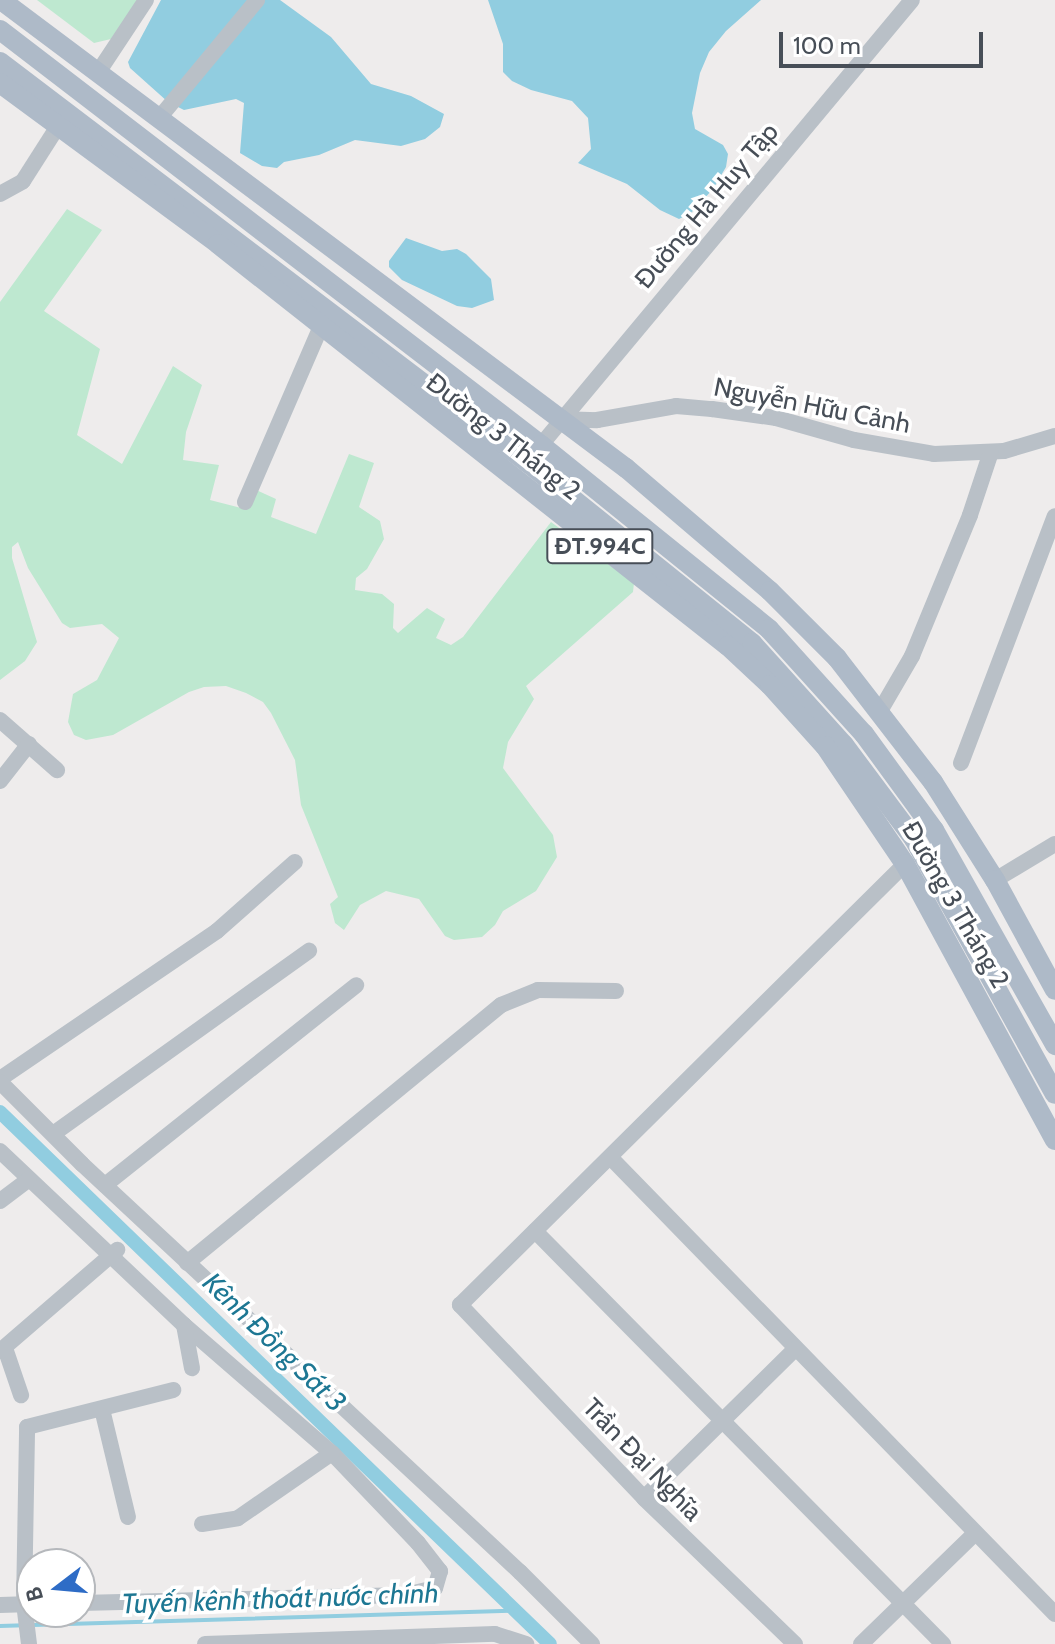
<!DOCTYPE html>
<html>
<head>
<meta charset="utf-8">
<style>
	body { margin:0 }
	#map { position:relative; width:1055px; height:1644px; overflow:hidden; background:#eeecec; font-family:Cabin,sans-serif }
	div>[style] { position:absolute }
	[style*='--x'] { left:calc(var(--x)*1px); top:calc(var(--y)*1px); width:calc(var(--w)*1px); rotate:calc(var(--a)*1deg) }
	.green>* { inset:0; background:#bee8d0 }
	.water>* { inset:0; background:#91cde0 }
	.stream>* { height:4px; margin:-2px; padding:0 2px; transform-origin:2px; border-radius:2px; background:#91cde0 }
	.canal>* { height:14px; margin:-7px; padding:0 7px; transform-origin:7px; border-radius:7px; background:#91cde0 }
	.minor>* { height:16px; margin:-8px; padding:0 8px; transform-origin:8px; border-radius:8px; background:#b9c0c7 }
	.major>* { height:20px; margin:-10px; padding:0 10px; transform-origin:10px; border-radius:10px; background:#aebac8 }
	span { translate:-50% -50%; white-space:nowrap; text-align:center; line-height:1.15; -webkit-text-stroke:7px #fff; paint-order:stroke }
	.shield-label span { padding:2px 6px; background:#fff; border:2px solid; border-radius:6px; -webkit-text-stroke-width:0 }
	.shield-label { font-size:24px; color:#474e57; font-weight:700 }
	.street-label { font-size:26px; color:#474e57 }
	.water-label { font-size:28px; color:#1d7793; font-style:italic }
	.north { position:absolute; left:16px; top:1548px; width:80px; height:80px; box-sizing:border-box; background:#fff; border:2px solid #b5b8bc; border-radius:50%; rotate:254deg; font-size:22px; font-weight:700; line-height:32px; text-align:center; color:#474e57 }
	.north::after { content:''; display:block; margin:auto; width:28px; height:36px; background:#2e6cc6; clip-path:polygon(50% 0,100% 100%,50% 72%,0 100%) }
	.scale { position:absolute; left:779px; top:32px; width:204px; height:36px; box-sizing:border-box; border:4px solid #474e57; border-top:0; padding-left:10px; font-size:24px; line-height:28px; white-space:nowrap; color:#474e57; -webkit-text-stroke:6px #fff; paint-order:stroke }
</style>
</head>
<body>
<div id="map">
	<div class="green">
		<i style="clip-path:polygon(37px 0,138px 0,111px 39px,94px 43px)"></i>
		<i style="clip-path:polygon(67px 209px,102px 230px,44px 311px,100px 349px,77px 435px,122px 464px,173px 366px,202px 385px,186px 432px,183px 460px,219px 465px,210px 500px,245px 509px,254px 489px,276px 499px,271px 517px,316px 534px,349px 454px,374px 463px,359px 507px,380px 521px,384px 539px,367px 569px,356px 578px,355px 590px,382px 594px,394px 604px,393px 628px,398px 633px,427px 608px,445px 619px,436px 638px,451px 645px,463px 637px,551px 522px,634px 583px,633px 592px,526px 686px,534px 699px,508px 742px,503px 768px,553px 835px,557px 857px,536px 891px,503px 911px,495px 925px,482px 937px,454px 940px,445px 936px,419px 899px,386px 891px,360px 905px,344px 930px,335px 923px,330px 904px,338px 897px,301px 805px,295px 760px,271px 713px,263px 702px,246px 693px,226px 686px,204px 687px,189px 692px,113px 735px,86px 740px,74px 735px,68px 722px,73px 694px,97px 680px,119px 638px,102px 624px,70px 628px,62px 623px,28px 568px,18px 542px,12px 547px,12px 558px,37px 642px,25px 661px,0 680px,0 302px)"></i>
	</div>
	<div class="water">
		<i style="clip-path:polygon(161px 0,280px 0,331px 37px,371px 84px,411px 96px,444px 114px,440px 127px,425px 139px,401px 146px,355px 140px,319px 155px,284px 162px,277px 168px,262px 166px,240px 153px,244px 103px,236px 99px,184px 110px,168px 102px,130px 68px,128px 62px)"></i>
		<i style="clip-path:polygon(488px 0,761px 0,726px 31px,709px 52px,700px 73px,692px 113px,695px 129px,723px 145px,728px 154px,726px 167px,713px 189px,691px 213px,679px 219px,660px 210px,627px 184px,578px 163px,591px 149px,588px 118px,572px 101px,531px 90px,512px 81px,503px 72px,503px 44px)"></i>
		<i style="clip-path:polygon(406px 238px,442px 251px,457px 249px,466px 254px,491px 279px,494px 300px,472px 308px,457px 306px,402px 280px,389px 267px,389px 261px)"></i>
	</div>
	<div class="stream">
		<i style="--x:33;--y:1625;--w:481;--a:-1.7"></i>
		<i style="--x:0;--y:1626;--w:24;--a:-2"></i>
	</div>
	<div class="canal">
		<i style="--x:0;--y:1112;--w:765;--a:44.05"></i>
	</div>
	<div class="minor">
		<i style="--x:99;--y:71;--w:85;--a:-56.5"></i>
		<i style="--x:160;--y:117;--w:152;--a:-50.3"></i>
		<i style="--x:0;--y:194;--w:26;--a:-29"></i>
		<i style="--x:23;--y:181;--w:65;--a:-57.5"></i>
		<i style="--x:559;--y:419;--w:38;--a:2"></i>
		<i style="--x:597;--y:420;--w:80;--a:-10"></i>
		<i style="--x:676;--y:406;--w:36;--a:5"></i>
		<i style="--x:712;--y:409;--w:65;--a:8"></i>
		<i style="--x:776;--y:418;--w:81;--a:15.8"></i>
		<i style="--x:854;--y:440;--w:81;--a:9.9"></i>
		<i style="--x:934;--y:454;--w:70;--a:-2.5"></i>
		<i style="--x:1004;--y:451;--w:53;--a:-16.4"></i>
		<i style="--x:541;--y:445;--w:579;--a:-50.18"></i>
		<i style="--x:245;--y:502;--w:192;--a:-66.6"></i>
		<i style="--x:880;--y:711;--w:64;--a:-59.8"></i>
		<i style="--x:912;--y:656;--w:152;--a:-67.6"></i>
		<i style="--x:970;--y:515;--w:66;--a:-71.6"></i>
		<i style="--x:0;--y:720;--w:76;--a:41.3"></i>
		<i style="--x:961;--y:763;--w:264;--a:-69.2"></i>
		<i style="--x:0;--y:781;--w:47;--a:-51.9"></i>
		<i style="--x:995;--y:880;--w:70;--a:-31"></i>
		<i style="--x:0;--y:1079;--w:263;--a:-34.3"></i>
		<i style="--x:217;--y:931;--w:104;--a:-41.5"></i>
		<i style="--x:0;--y:1082;--w:116;--a:45"></i>
		<i style="--x:82;--y:1164;--w:599;--a:42.97"></i>
		<i style="--x:520;--y:1572;--w:102;--a:45"></i>
		<i style="--x:53;--y:1134;--w:315;--a:-35.6"></i>
		<i style="--x:0;--y:1151;--w:253;--a:43.4"></i>
		<i style="--x:184;--y:1325;--w:196;--a:40.9"></i>
		<i style="--x:332;--y:1453;--w:124;--a:46.3"></i>
		<i style="--x:418;--y:1543;--w:36;--a:52"></i>
		<i style="--x:440;--y:1571;--w:18;--a:106"></i>
		<i style="--x:435;--y:1588;--w:31;--a:167"></i>
		<i style="--x:405;--y:1595;--w:325;--a:178.6"></i>
		<i style="--x:610;--y:1157;--w:638;--a:45.76"></i>
		<i style="--x:105;--y:1185;--w:321;--a:-38.5"></i>
		<i style="--x:0;--y:1201;--w:36;--a:-37"></i>
		<i style="--x:535;--y:1231;--w:581;--a:45.35"></i>
		<i style="--x:187;--y:1263;--w:406;--a:-39.4"></i>
		<i style="--x:501;--y:1005;--w:40;--a:-22"></i>
		<i style="--x:538;--y:990;--w:78;--a:0.7"></i>
		<i style="--x:184;--y:1325;--w:44;--a:79.5"></i>
		<i style="--x:5;--y:1348;--w:50;--a:71.2"></i>
		<i style="--x:0;--y:1351;--w:155;--a:-40.8"></i>
		<i style="--x:102;--y:1409;--w:111;--a:76.5"></i>
		<i style="--x:644;--y:1498;--w:212;--a:-44.6"></i>
		<i style="--x:202;--y:1524;--w:36;--a:-9"></i>
		<i style="--x:238;--y:1518;--w:114;--a:-34.7"></i>
		<i style="--x:0;--y:1605;--w:32;--a:-2"></i>
		<i style="--x:29;--y:1644;--w:39;--a:-97"></i>
		<i style="--x:24;--y:1605;--w:178;--a:-89"></i>
		<i style="--x:27;--y:1427;--w:151;--a:-14.2"></i>
		<i style="--x:205;--y:1644;--w:290;--a:-2"></i>
		<i style="--x:495;--y:1634;--w:33;--a:18"></i>
		<i style="--x:795;--y:1644;--w:210;--a:-136"></i>
		<i style="--x:644;--y:1498;--w:267;--a:-133.6"></i>
		<i style="--x:460;--y:1305;--w:627;--a:-44.74"></i>
		<i style="--x:861;--y:1644;--w:159;--a:-44.2"></i>
	</div>
	<div class="major">
		<i style="--x:1;--y:0;--w:781;--a:36.83"></i>
		<i style="--x:626;--y:468;--w:189;--a:40.5"></i>
		<i style="--x:770;--y:591;--w:95;--a:45"></i>
		<i style="--x:837;--y:658;--w:157;--a:52.3"></i>
		<i style="--x:933;--y:782;--w:116;--a:57.7"></i>
		<i style="--x:995;--y:880;--w:125;--a:61.4"></i>
		<i style="--x:0;--y:30;--w:682;--a:37.49"></i>
		<i style="--x:541;--y:445;--w:293;--a:38.9"></i>
		<i style="--x:769;--y:629;--w:142;--a:47.9"></i>
		<i style="--x:864;--y:734;--w:119;--a:53.9"></i>
		<i style="--x:934;--y:830;--w:247;--a:60.6"></i>
		<i style="--x:0;--y:62;--w:663;--a:37.22"></i>
		<i style="--x:528;--y:463;--w:287;--a:38.8"></i>
		<i style="--x:752;--y:643;--w:137;--a:48"></i>
		<i style="--x:844;--y:745;--w:117;--a:53.3"></i>
		<i style="--x:914;--y:839;--w:291;--a:61.1"></i>
		<i style="--x:0;--y:83;--w:271;--a:36.4"></i>
		<i style="--x:218;--y:244;--w:649;--a:38.25"></i>
		<i style="--x:728;--y:646;--w:57;--a:42.9"></i>
		<i style="--x:770;--y:685;--w:82;--a:48"></i>
		<i style="--x:825;--y:746;--w:143;--a:55.9"></i>
		<i style="--x:905;--y:864;--w:314;--a:61.5"></i>
	</div>
	<div class="shield-label">
		<span style="left:600px;top:546px">ĐT.994C</span>
	</div>
	<div class="street-label">
		<span style="left:707px;top:206px;rotate:-50deg">Đường Hà Huy Tập</span>
		<span style="left:812px;top:406px;rotate:11deg">Nguyễn Hữu Cảnh</span>
		<span style="left:503px;top:437px;rotate:38deg">Đường 3 Tháng 2</span>
		<span style="left:955px;top:905px;rotate:60deg">Đường 3 Tháng 2</span>
		<span style="left:642px;top:1460px;rotate:46deg">Trần Đại Nghĩa</span>
	</div>
	<div class="water-label">
		<span style="left:275px;top:1342px;rotate:44deg">Kênh Đồng Sát 3</span>
		<span style="left:280px;top:1598px;rotate:-2deg">Tuyến kênh thoát nước chính</span>
	</div>
	<div class="north">B</div>
	<div class="scale">100 m</div>
</div>
</body>
</html>
